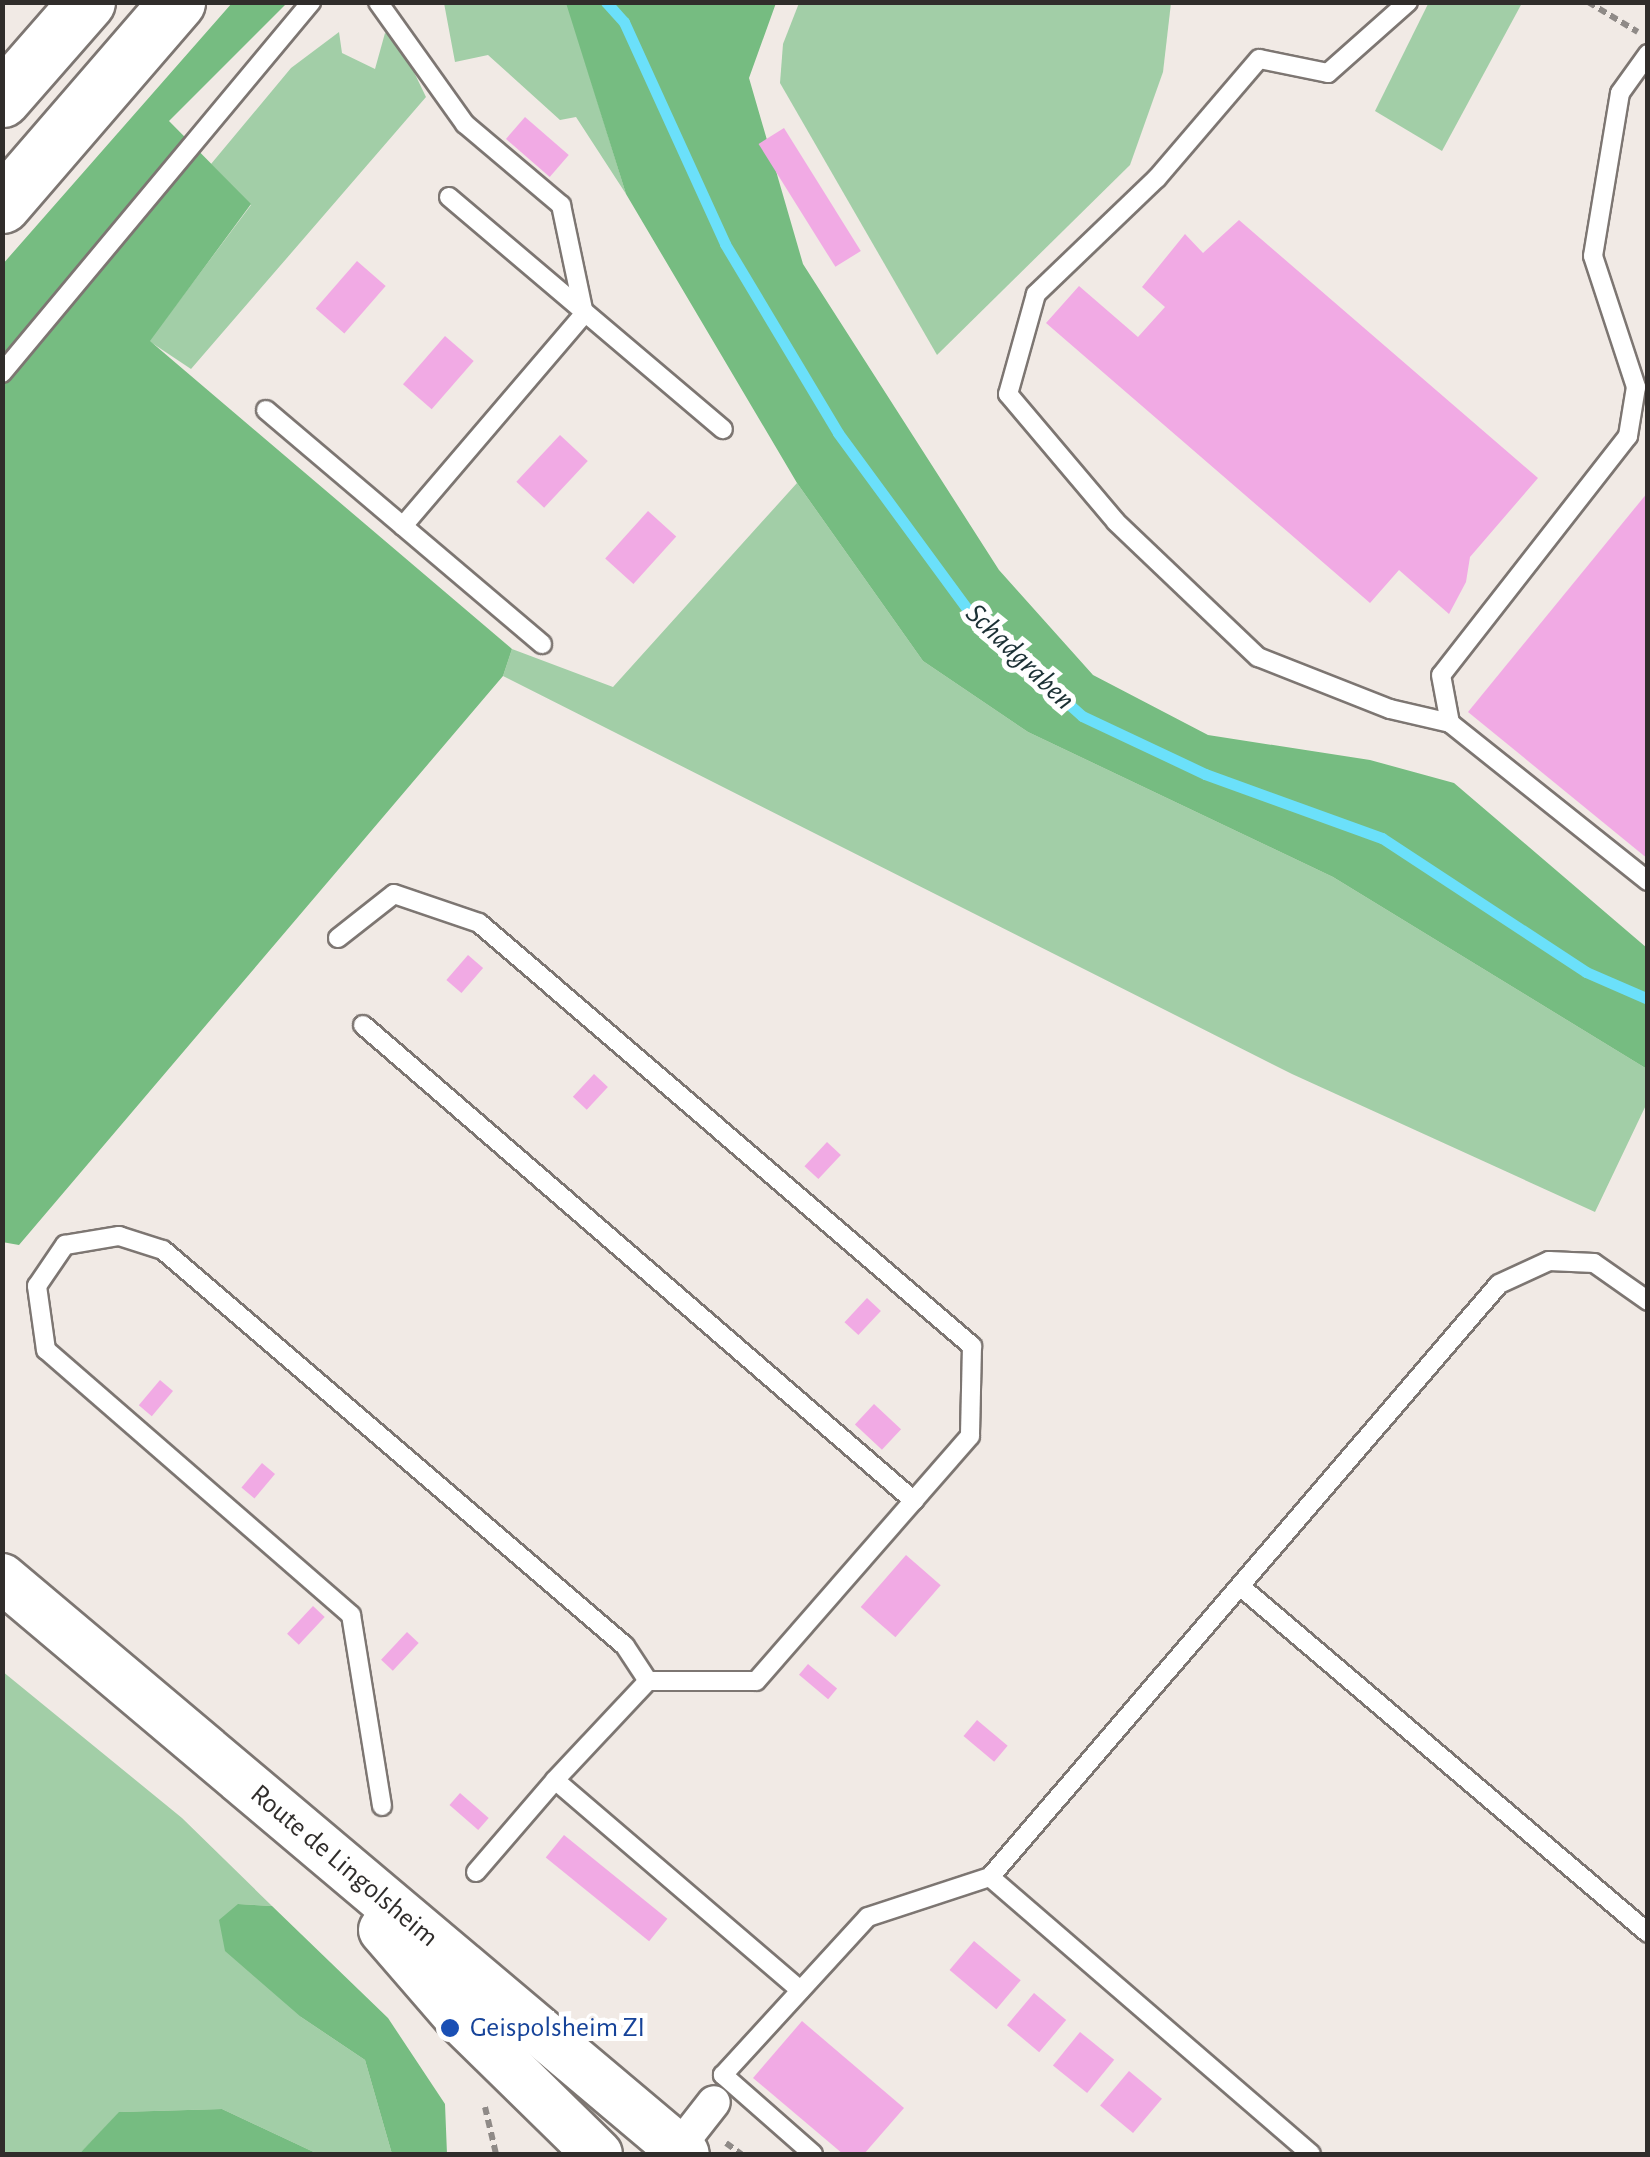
<!DOCTYPE html>
<html>
<head>
<meta charset="utf-8">
<style>
	body { margin:0 }
	#map { position:relative; width:1650px; height:2157px; overflow:hidden; background:#f1eae5; font-family:"Alegreya Sans",sans-serif }
	div>[style] { position:absolute }
	[style*='--x'] { left:calc(var(--x)*1px); top:calc(var(--y)*1px); width:calc(var(--w)*1px); rotate:calc(var(--a)*1deg) }
	.green>* { inset:0; background:#a2cea7 }
	.forest>* { inset:0; background:#76bc81 }
	.stream>* { height:11px; margin:-5.5px; padding:0 5.5px; transform-origin:5.5px; border-radius:5.5px; background:#6be0fa }
	.building>* { inset:0; background:#f1aae4; transform-origin:0 0 }
	.path>* { height:6px; margin-top:-3px; transform-origin:0; background:repeating-linear-gradient(90deg,#8f8a87 0 8px,transparent 0 13px) }
	.roads { filter:drop-shadow(2px 0 #7d7672) drop-shadow(-2px 0 #7d7672) drop-shadow(0 2px #7d7672) drop-shadow(0 -2px #7d7672) }
	.lane>* { height:18px; margin:-9px; padding:0 9px; transform-origin:9px; border-radius:9px; background:#fff }
	.street>* { height:32px; margin:-16px; padding:0 16px; transform-origin:16px; border-radius:16px; background:#fff }
	.secondary>* { height:48px; margin:-24px; padding:0 24px; transform-origin:24px; border-radius:24px; background:#fff }
	.highway>* { height:55px; margin:-27.5px; padding:0 27.5px; transform-origin:27.5px; border-radius:27.5px; background:#fff }
	.dots>* { width:28px; height:28px; translate:-50% -50%; box-sizing:border-box; border:5px solid #fff; border-radius:50% }
	span { translate:-50% -50%; white-space:nowrap; text-align:center; line-height:1.15; -webkit-text-stroke:10px #fff; paint-order:stroke }
	.street-label { font-size:28px; color:#302d2b }
	.transit-label { font-size:28px; color:#164399 }
	.left { translate:0 -50%; text-align:left }
	.water-label { font-size:30px; color:#1b3034; font-style:italic }
	.frame { position:absolute; inset:0; border:5px solid #302d2b; pointer-events:none }
</style>
</head>
<body>
<div id="map">
	<div class="green">
		<i style="clip-path:polygon(1429px 2px,1522px 3px,1442px 151px,1375px 111px)"></i>
		<i style="clip-path:polygon(444px 3px,567px 3px,626px 194px,576px 117px,560px 120px,488px 55px,455px 62px)"></i>
		<i style="clip-path:polygon(799px 3px,1171px 3px,1163px 72px,1130px 165px,937px 355px,780px 83px,783px 44px)"></i>
		<i style="clip-path:polygon(339px 32px,342px 53px,375px 69px,385px 33px,398px 39px,426px 97px,191px 369px,149px 341px,251px 205px,211px 164px,291px 68px)"></i>
		<i style="clip-path:polygon(797px 483px,923px 661px,1028px 732px,1333px 877px,1647px 1069px,1647px 1103px,1595px 1212px,1292px 1074px,503px 676px,512px 649px,613px 687px)"></i>
		<i style="clip-path:polygon(2px 1671px,182px 1818px,272px 1906px,238px 1904px,301px 2017px,365px 2060px,392px 2154px,318px 2154px,222px 2109px,120px 2112px,79px 2154px,3px 2154px)"></i>
	</div>
	<div class="forest">
		<i style="clip-path:polygon(232px 3px,287px 3px,169px 121px,251px 204px,150px 341px,512px 649px,503px 676px,19px 1245px,2px 1242px,2px 265px)"></i>
		<i style="clip-path:polygon(566px 3px,776px 3px,749px 78px,803px 264px,999px 570px,1093px 675px,1208px 735px,1370px 760px,1454px 783px,1647px 948px,1647px 1069px,1333px 877px,1028px 732px,923px 661px,797px 483px,626px 194px)"></i>
		<i style="clip-path:polygon(238px 1904px,272px 1906px,388px 2018px,445px 2104px,447px 2154px,392px 2154px,365px 2060px,301px 2017px,225px 1951px,219px 1920px)"></i>
		<i style="clip-path:polygon(222px 2109px,318px 2154px,79px 2154px,119px 2112px)"></i>
	</div>
	<div class="stream">
		<i style="--x:606;--y:2;--w:27;--a:48"></i>
		<i style="--x:624;--y:22;--w:244;--a:65.5"></i>
		<i style="--x:725;--y:244;--w:220;--a:59.1"></i>
		<i style="--x:838;--y:433;--w:235;--a:53.7"></i>
		<i style="--x:977;--y:622;--w:141;--a:41.8"></i>
		<i style="--x:1082;--y:716;--w:136;--a:25.2"></i>
		<i style="--x:1205;--y:774;--w:188;--a:19.9"></i>
		<i style="--x:1382;--y:838;--w:244;--a:33.3"></i>
		<i style="--x:1586;--y:972;--w:68;--a:23.5"></i>
	</div>
	<div class="building">
		<i style="left:525px;top:117px;width:58px;height:29px;rotate:41deg"></i>
		<i style="left:784px;top:128px;width:145px;height:30px;rotate:58deg"></i>
		<i style="clip-path:polygon(1239px 220px,1538px 478px,1470px 557px,1466px 582px,1449px 614px,1399px 570px,1370px 603px,1046px 323px,1079px 286px,1138px 337px,1165px 307px,1142px 287px,1185px 234px,1203px 253px)"></i>
		<i style="left:357px;top:261px;width:38px;height:63px;rotate:41deg"></i>
		<i style="left:445px;top:336px;width:38px;height:64px;rotate:41deg"></i>
		<i style="left:560px;top:435px;width:38px;height:64px;rotate:43deg"></i>
		<i style="clip-path:polygon(1648px 492px,1648px 859px,1468px 712px)"></i>
		<i style="left:648px;top:511px;width:38px;height:64px;rotate:42deg"></i>
		<i style="left:468px;top:955px;width:20px;height:33px;rotate:41deg"></i>
		<i style="left:594px;top:1074px;width:19px;height:31px;rotate:43deg"></i>
		<i style="left:827px;top:1142px;width:19px;height:33px;rotate:43deg"></i>
		<i style="left:867px;top:1298px;width:19px;height:33px;rotate:43deg"></i>
		<i style="left:160px;top:1380px;width:17px;height:33px;rotate:40deg"></i>
		<i style="left:874px;top:1404px;width:37px;height:28px;rotate:43deg"></i>
		<i style="left:262px;top:1463px;width:17px;height:32px;rotate:40deg"></i>
		<i style="left:906px;top:1555px;width:46px;height:69px;rotate:41deg"></i>
		<i style="left:313px;top:1606px;width:16px;height:38px;rotate:43deg"></i>
		<i style="left:407px;top:1632px;width:16px;height:38px;rotate:43deg"></i>
		<i style="left:808px;top:1664px;width:38px;height:14px;rotate:40deg"></i>
		<i style="left:977px;top:1720px;width:40px;height:21px;rotate:40deg"></i>
		<i style="left:460px;top:1793px;width:38px;height:16px;rotate:41deg"></i>
		<i style="left:564px;top:1835px;width:133px;height:29px;rotate:39deg"></i>
		<i style="left:974px;top:1941px;width:61px;height:38px;rotate:40deg"></i>
		<i style="left:1034px;top:1993px;width:42px;height:42px;rotate:40deg"></i>
		<i style="clip-path:polygon(802px 2021px,904px 2108px,864px 2154px,843px 2154px,753px 2078px)"></i>
		<i style="left:1080px;top:2032px;width:44px;height:43px;rotate:39deg"></i>
		<i style="left:1129px;top:2071px;width:43px;height:45px;rotate:40deg"></i>
	</div>
	<div class="path">
		<i style="--x:1588;--y:2;--w:58;--a:31"></i>
		<i style="--x:485;--y:2107;--w:48;--a:76.8"></i>
		<i style="--x:726;--y:2143;--w:19;--a:36"></i>
	</div>
	<div class="roads">
		<div class="lane">
			<i style="--x:378;--y:2;--w:150;--a:54.5"></i>
			<i style="--x:465;--y:124;--w:126;--a:40.2"></i>
			<i style="--x:561;--y:205;--w:111;--a:78.1"></i>
			<i style="--x:584;--y:314;--w:279;--a:130.5"></i>
			<i style="--x:1408;--y:2;--w:107;--a:138.4"></i>
			<i style="--x:1328;--y:73;--w:70;--a:-168.5"></i>
			<i style="--x:1259;--y:59;--w:157;--a:130.6"></i>
			<i style="--x:1157;--y:178;--w:168;--a:136.2"></i>
			<i style="--x:1036;--y:294;--w:104;--a:105.6"></i>
			<i style="--x:1008;--y:394;--w:167;--a:49.8"></i>
			<i style="--x:1116;--y:522;--w:196;--a:43.6"></i>
			<i style="--x:1258;--y:657;--w:142;--a:21.5"></i>
			<i style="--x:1390;--y:709;--w:62;--a:13.1"></i>
			<i style="--x:1648;--y:54;--w:48;--a:125.7"></i>
			<i style="--x:1620;--y:93;--w:165;--a:99.4"></i>
			<i style="--x:1593;--y:256;--w:138;--a:71.8"></i>
			<i style="--x:1636;--y:387;--w:50;--a:99.3"></i>
			<i style="--x:1628;--y:436;--w:303;--a:128"></i>
			<i style="--x:1441;--y:675;--w:49;--a:79.4"></i>
			<i style="--x:1450;--y:723;--w:253;--a:38.6"></i>
			<i style="--x:449;--y:197;--w:359;--a:40.3"></i>
			<i style="--x:2;--y:373;--w:483;--a:-50.2"></i>
			<i style="--x:266;--y:410;--w:362;--a:40.3"></i>
			<i style="--x:338;--y:938;--w:71;--a:-38.2"></i>
			<i style="--x:394;--y:894;--w:90;--a:18.8"></i>
			<i style="--x:479;--y:923;--w:650;--a:40.63"></i>
			<i style="--x:972;--y:1346;--w:90;--a:91.3"></i>
			<i style="--x:970;--y:1436;--w:325;--a:131.1"></i>
			<i style="--x:756;--y:1681;--w:108;--a:180"></i>
			<i style="--x:648;--y:1681;--w:136;--a:133.2"></i>
			<i style="--x:555;--y:1780;--w:323;--a:40.6"></i>
			<i style="--x:363;--y:1025;--w:728;--a:40.82"></i>
			<i style="--x:1241;--y:1587;--w:534;--a:40.37"></i>
			<i style="--x:382;--y:1806;--w:193;--a:-99.2"></i>
			<i style="--x:351;--y:1615;--w:404;--a:-139"></i>
			<i style="--x:46;--y:1350;--w:65;--a:-98"></i>
			<i style="--x:37;--y:1286;--w:50;--a:-55.7"></i>
			<i style="--x:65;--y:1245;--w:55;--a:-9.5"></i>
			<i style="--x:119;--y:1236;--w:46;--a:17.7"></i>
			<i style="--x:163;--y:1250;--w:608;--a:40.6"></i>
			<i style="--x:625;--y:1646;--w:42;--a:56.7"></i>
			<i style="--x:476;--y:1872;--w:121;--a:-49.3"></i>
			<i style="--x:990;--y:1877;--w:424;--a:40.8"></i>
			<i style="--x:813;--y:2154;--w:120;--a:-138.7"></i>
			<i style="--x:723;--y:2075;--w:214;--a:-47.5"></i>
			<i style="--x:868;--y:1917;--w:128;--a:-18.2"></i>
			<i style="--x:990;--y:1877;--w:781;--a:-49.36"></i>
			<i style="--x:1499;--y:1284;--w:55;--a:-24.7"></i>
			<i style="--x:1549;--y:1261;--w:45;--a:2.5"></i>
			<i style="--x:1594;--y:1263;--w:66;--a:35.1"></i>
		</div>
		<div class="street">
			<i style="--x:678;--y:2148;--w:58;--a:-52"></i>
		</div>
		<div class="secondary">
			<i style="--x:2;--y:1578;--w:893;--a:40.14"></i>
			<i style="--x:383;--y:1930;--w:118;--a:49.1"></i>
			<i style="--x:460;--y:2019;--w:193;--a:44.4"></i>
		</div>
		<div class="highway">
			<i style="--x:2;--y:99;--w:129;--a:-48.8"></i>
			<i style="--x:2;--y:205;--w:268;--a:-49.2"></i>
		</div>
	</div>
	<div class="dots">
		<i style="left:450px;top:2028px;background:#1a4fb4"></i>
	</div>
	<div class="street-label">
		<span style="left:344px;top:1866px;rotate:40deg">Route de Lingolsheim</span>
	</div>
	<div class="transit-label">
		<span class="left" style="left:470px;top:2028px">Geispolsheim ZI</span>
	</div>
	<div class="water-label">
		<span style="left:1020px;top:657px;rotate:44deg">Schadgraben</span>
	</div>
	<div class="frame"></div>
</div>
</body>
</html>
